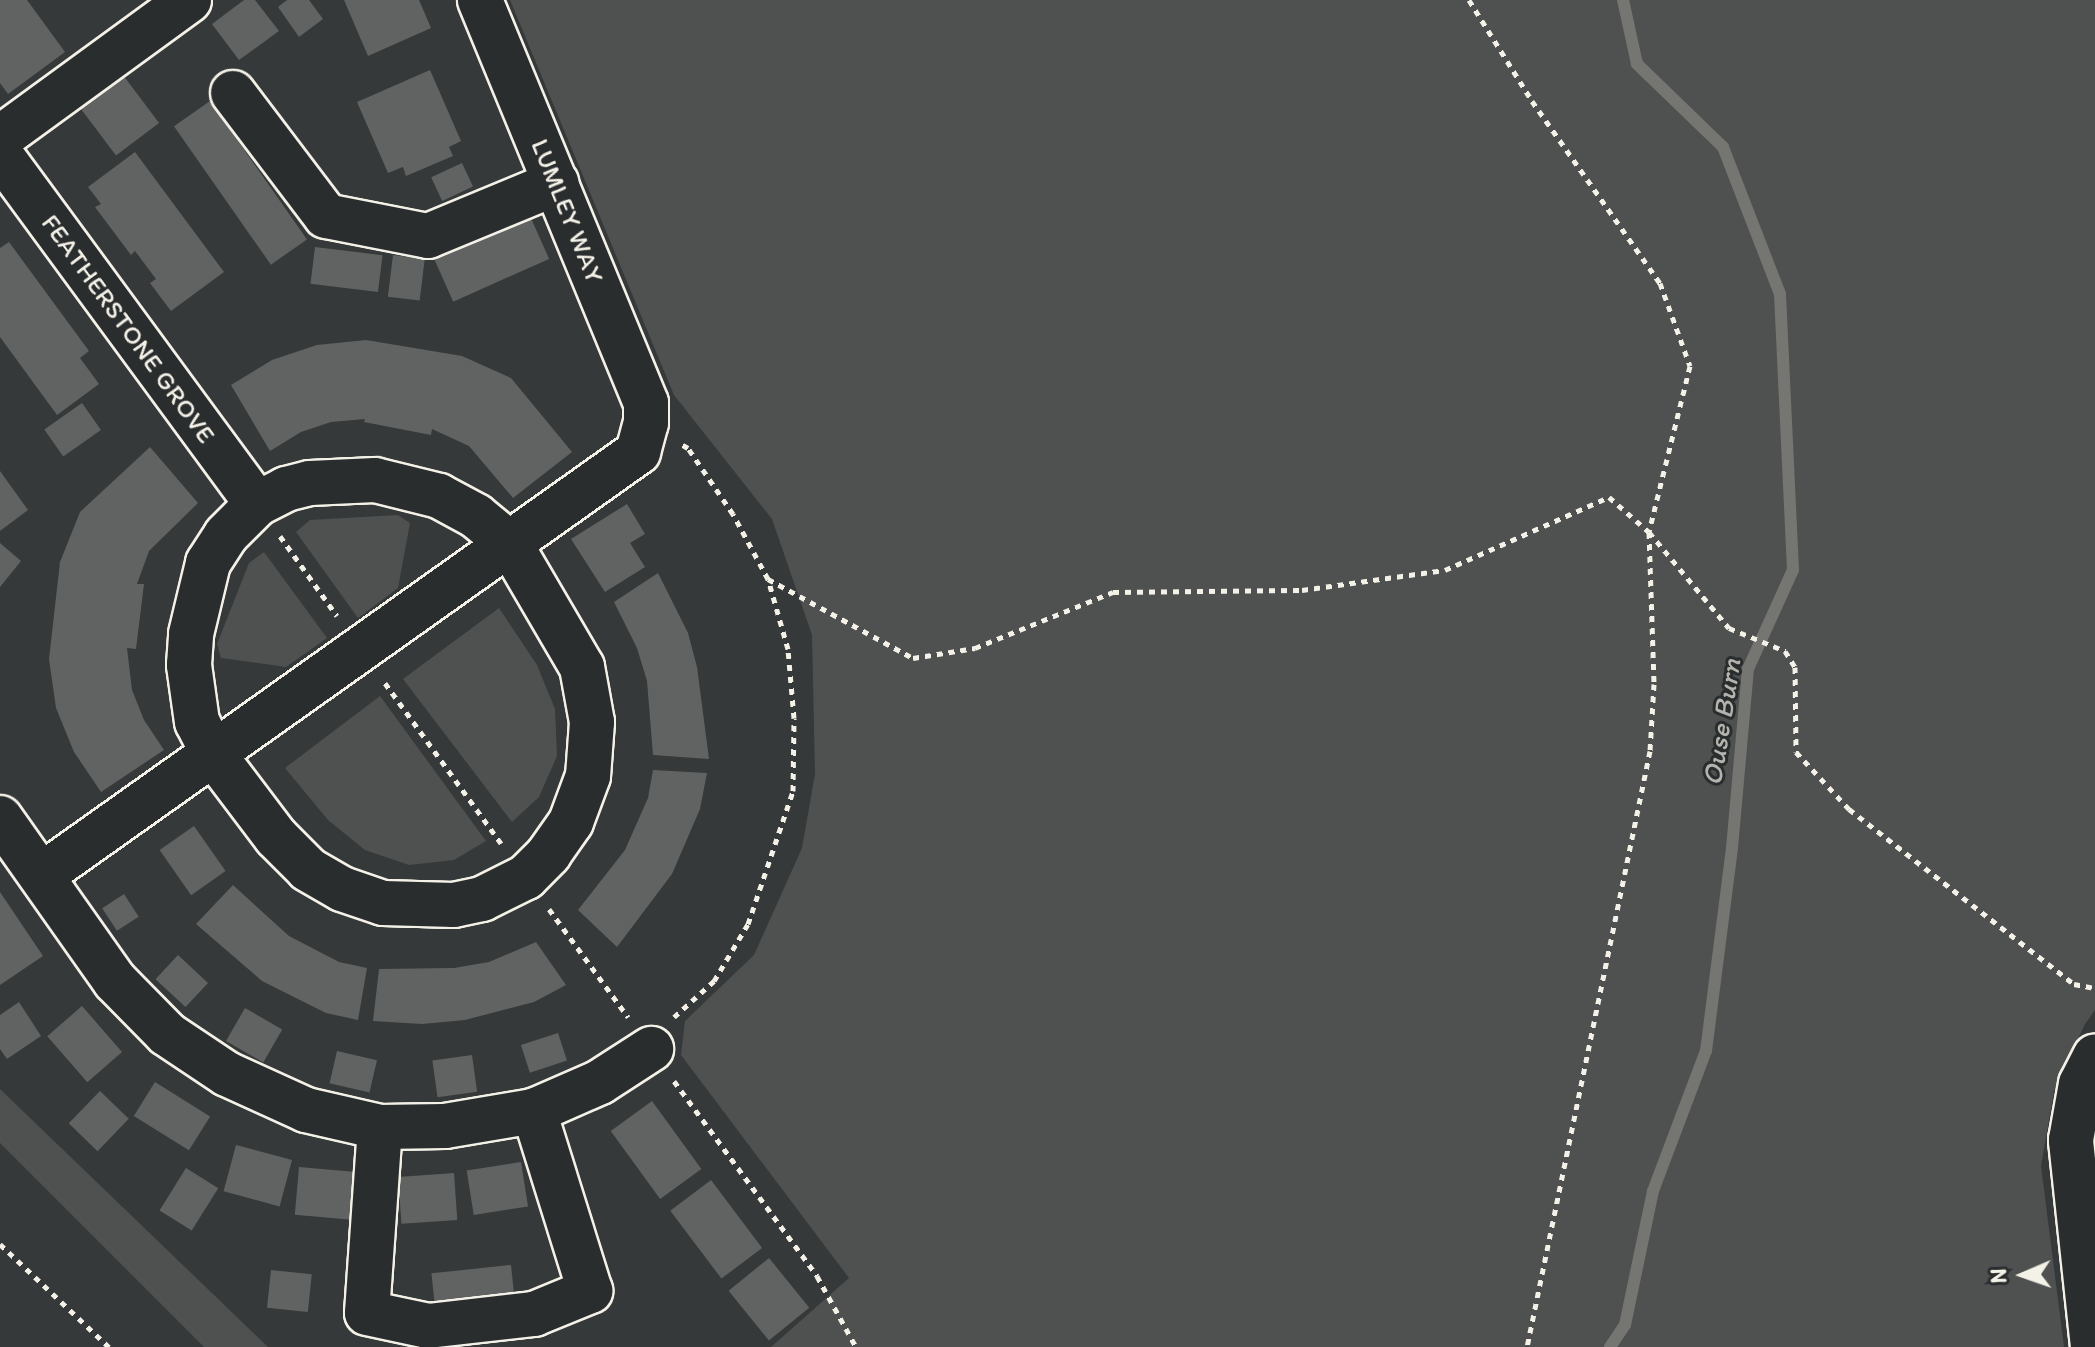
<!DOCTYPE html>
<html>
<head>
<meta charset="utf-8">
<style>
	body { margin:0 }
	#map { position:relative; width:2095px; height:1347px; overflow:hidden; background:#363939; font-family:Itim,sans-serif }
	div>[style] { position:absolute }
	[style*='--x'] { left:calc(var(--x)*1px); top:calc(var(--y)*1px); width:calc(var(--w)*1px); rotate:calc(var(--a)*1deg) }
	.green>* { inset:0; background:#4e514f }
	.stream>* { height:12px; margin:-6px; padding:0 6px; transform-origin:6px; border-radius:6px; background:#757572 }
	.building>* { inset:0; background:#616362; transform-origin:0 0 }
	.path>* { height:5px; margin-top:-2.5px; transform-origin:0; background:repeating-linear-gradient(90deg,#f4f1e8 0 6px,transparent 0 12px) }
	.roads { filter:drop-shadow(2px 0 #f4f1e8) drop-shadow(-2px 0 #f4f1e8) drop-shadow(0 2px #f4f1e8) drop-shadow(0 -2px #f4f1e8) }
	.minor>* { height:44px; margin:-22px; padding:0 22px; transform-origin:22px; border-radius:22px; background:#2a2d2e }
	span { translate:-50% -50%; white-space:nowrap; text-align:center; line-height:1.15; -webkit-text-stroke:6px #2a2d2e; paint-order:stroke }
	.street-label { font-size:26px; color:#f4f1e8 }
	.water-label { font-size:28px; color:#b4b3ad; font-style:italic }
	.north { position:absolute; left:1983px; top:1235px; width:80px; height:80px; -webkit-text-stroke:6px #2a2d2e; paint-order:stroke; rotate:268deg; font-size:22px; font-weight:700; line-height:32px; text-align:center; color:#f4f1e8 }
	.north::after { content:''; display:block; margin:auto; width:28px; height:36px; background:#f4f1e8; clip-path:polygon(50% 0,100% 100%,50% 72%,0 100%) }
</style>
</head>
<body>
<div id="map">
	<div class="green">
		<i style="clip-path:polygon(510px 0,2095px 0,2095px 1010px,2085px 1024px,2054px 1091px,2041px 1166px,2064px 1347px,771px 1347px,849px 1278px,681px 1055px,685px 1021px,754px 955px,802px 848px,815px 774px,812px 635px,772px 519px,674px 395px)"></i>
		<i style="clip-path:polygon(398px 515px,410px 523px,398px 588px,358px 618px,296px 532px,310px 520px)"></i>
		<i style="clip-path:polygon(264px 552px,327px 638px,286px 667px,221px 658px,217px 644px,249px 563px)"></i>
		<i style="clip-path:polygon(499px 608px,537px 665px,555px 709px,557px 756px,539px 797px,512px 822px,403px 679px)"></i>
		<i style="clip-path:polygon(380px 696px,486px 841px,454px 860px,409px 865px,365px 850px,328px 820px,285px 768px)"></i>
		<i style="clip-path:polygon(0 1089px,268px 1347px,204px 1347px,0 1143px)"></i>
	</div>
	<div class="stream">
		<i style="--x:1610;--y:1347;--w:27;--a:-56"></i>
		<i style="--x:1625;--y:1325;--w:137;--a:-78.2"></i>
		<i style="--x:1653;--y:1191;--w:150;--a:-69.3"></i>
		<i style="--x:1706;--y:1051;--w:205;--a:-82.7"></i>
		<i style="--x:1732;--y:848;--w:180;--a:-84.9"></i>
		<i style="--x:1748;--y:669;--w:109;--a:-65.6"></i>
		<i style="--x:1793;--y:570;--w:276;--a:-92.7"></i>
		<i style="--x:1780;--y:294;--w:158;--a:-111.2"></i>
		<i style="--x:1723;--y:147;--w:120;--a:-136"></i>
		<i style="--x:1637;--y:64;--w:66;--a:-102.3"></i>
	</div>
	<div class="building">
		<i style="clip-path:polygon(0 0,27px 0,65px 52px,8px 94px,0 83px)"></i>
		<i style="clip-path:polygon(244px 0,255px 0,279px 31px,239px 60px,212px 24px)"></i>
		<i style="clip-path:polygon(287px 0,309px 0,323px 19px,299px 37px,278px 7px)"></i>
		<i style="clip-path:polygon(344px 0,419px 0,431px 28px,368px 56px)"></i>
		<i style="clip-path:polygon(430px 70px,461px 141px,449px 147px,453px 156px,406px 176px,403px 167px,388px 173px,357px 102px)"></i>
		<i style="left:123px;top:75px;width:60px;height:54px;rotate:53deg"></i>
		<i style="left:210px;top:101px;width:169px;height:44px;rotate:55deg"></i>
		<i style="clip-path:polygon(135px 152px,224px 272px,171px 311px,150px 283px,156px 279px,135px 251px,131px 255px,95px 207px,101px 204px,88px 187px)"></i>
		<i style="left:462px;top:163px;width:26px;height:34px;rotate:65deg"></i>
		<i style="left:530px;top:216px;width:47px;height:105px;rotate:66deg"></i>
		<i style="clip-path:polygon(9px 242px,89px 351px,80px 358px,99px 384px,57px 415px,0 337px,0 248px)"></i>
		<i style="left:315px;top:247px;width:68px;height:37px;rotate:7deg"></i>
		<i style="left:393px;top:255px;width:32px;height:42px;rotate:7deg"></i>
		<i style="clip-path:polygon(366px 340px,462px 356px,511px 378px,572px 452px,513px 498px,469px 446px,432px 429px,431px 435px,364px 422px,365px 419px,331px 422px,301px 432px,270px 451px,231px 385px,272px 360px,317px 345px)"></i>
		<i style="left:82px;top:403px;width:33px;height:46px;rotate:55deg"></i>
		<i style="clip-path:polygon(150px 447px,198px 503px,149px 551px,137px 584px,144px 584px,136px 649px,127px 648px,132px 690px,144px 720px,164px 750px,101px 792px,74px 752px,56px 708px,49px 659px,60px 562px,80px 512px)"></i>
		<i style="clip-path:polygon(0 471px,28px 510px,0 531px)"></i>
		<i style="clip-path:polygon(627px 504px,645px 534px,630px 543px,645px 567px,605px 592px,571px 539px)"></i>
		<i style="clip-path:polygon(0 543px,21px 561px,0 587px)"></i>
		<i style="clip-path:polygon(658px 573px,688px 633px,697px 667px,709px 759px,653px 755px,647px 681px,637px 648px,614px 602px)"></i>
		<i style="clip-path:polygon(653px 770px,707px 773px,700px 809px,672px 874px,617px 947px,578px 910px,625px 850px,648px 798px)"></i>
		<i style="left:194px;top:826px;width:55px;height:42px;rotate:55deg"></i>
		<i style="clip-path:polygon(233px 885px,289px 936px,339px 962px,367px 968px,358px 1020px,326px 1013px,262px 981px,196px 924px)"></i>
		<i style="clip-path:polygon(0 892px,43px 956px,0 985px)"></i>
		<i style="left:124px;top:894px;width:27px;height:26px;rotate:57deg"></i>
		<i style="clip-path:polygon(536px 942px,566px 985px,534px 1002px,465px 1020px,422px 1024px,373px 1021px,379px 969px,454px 968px,489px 962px)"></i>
		<i style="left:178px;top:955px;width:41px;height:33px;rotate:43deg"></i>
		<i style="clip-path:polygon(19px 1002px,41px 1036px,7px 1059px,0 1049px,0 1015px)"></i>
		<i style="left:82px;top:1006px;width:61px;height:46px;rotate:49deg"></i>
		<i style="left:245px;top:1008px;width:43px;height:38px;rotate:30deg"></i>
		<i style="left:558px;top:1033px;width:29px;height:39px;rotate:72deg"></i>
		<i style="left:337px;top:1051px;width:41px;height:33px;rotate:13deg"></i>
		<i style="left:472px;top:1055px;width:37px;height:40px;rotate:82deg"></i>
		<i style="left:155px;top:1082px;width:65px;height:40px;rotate:32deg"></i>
		<i style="left:100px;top:1091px;width:40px;height:45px;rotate:44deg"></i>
		<i style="left:652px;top:1101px;width:84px;height:51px;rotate:54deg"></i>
		<i style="left:236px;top:1145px;width:58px;height:48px;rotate:15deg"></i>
		<i style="left:521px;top:1162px;width:45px;height:55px;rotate:81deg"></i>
		<i style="left:299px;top:1167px;width:57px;height:48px;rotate:5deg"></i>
		<i style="left:186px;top:1168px;width:38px;height:50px;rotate:32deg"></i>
		<i style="left:454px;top:1173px;width:47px;height:56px;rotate:86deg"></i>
		<i style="left:711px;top:1180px;width:85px;height:51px;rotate:53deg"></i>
		<i style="left:769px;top:1258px;width:64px;height:52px;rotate:51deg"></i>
		<i style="left:511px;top:1265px;width:31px;height:80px;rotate:84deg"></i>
		<i style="left:271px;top:1270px;width:41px;height:38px;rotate:6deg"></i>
	</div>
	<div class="path">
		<i style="--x:1469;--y:0;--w:119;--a:58"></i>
		<i style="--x:1532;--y:101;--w:223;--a:54.9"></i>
		<i style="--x:1660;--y:283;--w:88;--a:70.1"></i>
		<i style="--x:1690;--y:366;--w:171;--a:103.9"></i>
		<i style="--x:1649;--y:532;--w:125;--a:50.2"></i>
		<i style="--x:1729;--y:628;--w:61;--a:22.3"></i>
		<i style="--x:1785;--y:651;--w:19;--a:58"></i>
		<i style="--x:1795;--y:667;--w:85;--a:89.3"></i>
		<i style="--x:1796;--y:752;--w:78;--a:47.1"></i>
		<i style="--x:1849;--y:809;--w:285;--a:37.9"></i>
		<i style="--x:2074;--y:984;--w:21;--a:11"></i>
		<i style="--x:280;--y:536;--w:98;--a:54.5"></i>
		<i style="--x:768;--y:579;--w:165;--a:28.6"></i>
		<i style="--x:913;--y:658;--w:63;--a:-9.2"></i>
		<i style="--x:975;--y:648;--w:149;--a:-22.1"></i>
		<i style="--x:1113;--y:592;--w:189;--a:-0.6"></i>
		<i style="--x:1302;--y:590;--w:144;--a:-8"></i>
		<i style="--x:1445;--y:570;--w:180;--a:-24"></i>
		<i style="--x:1609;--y:497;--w:53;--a:41.2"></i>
		<i style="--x:1649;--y:532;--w:152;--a:88.1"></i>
		<i style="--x:1654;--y:684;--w:67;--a:93.4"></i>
		<i style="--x:1650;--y:751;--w:609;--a:101.66"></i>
		<i style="--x:385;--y:683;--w:198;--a:54.1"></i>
		<i style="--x:549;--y:909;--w:134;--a:53.8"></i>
		<i style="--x:674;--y:1017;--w:54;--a:-42"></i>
		<i style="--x:714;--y:981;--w:66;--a:-59.2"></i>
		<i style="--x:748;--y:924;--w:140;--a:-71.3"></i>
		<i style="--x:793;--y:791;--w:73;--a:-89.2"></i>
		<i style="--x:794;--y:718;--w:69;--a:-95"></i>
		<i style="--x:788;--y:649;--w:73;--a:-105.9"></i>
		<i style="--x:768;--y:579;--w:74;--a:-118.3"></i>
		<i style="--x:733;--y:514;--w:80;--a:-124.3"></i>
		<i style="--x:688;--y:448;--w:8;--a:-150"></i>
		<i style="--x:674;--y:1081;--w:242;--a:53.7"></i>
		<i style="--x:817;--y:1276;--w:81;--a:61.2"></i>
		<i style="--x:0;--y:1244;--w:150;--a:43.4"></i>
	</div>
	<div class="roads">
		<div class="minor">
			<i style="--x:233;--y:93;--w:154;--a:52.9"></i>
			<i style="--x:326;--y:216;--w:104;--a:11.1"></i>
			<i style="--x:428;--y:236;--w:139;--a:-22.5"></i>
			<i style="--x:0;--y:138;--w:234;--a:-36.1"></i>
			<i style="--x:0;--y:154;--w:434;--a:53.7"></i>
			<i style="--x:375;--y:480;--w:66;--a:14"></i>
			<i style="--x:439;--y:496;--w:42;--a:28.4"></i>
			<i style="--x:476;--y:516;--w:44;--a:39.5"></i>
			<i style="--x:510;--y:544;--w:143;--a:59.7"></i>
			<i style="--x:582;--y:667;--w:56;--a:79.7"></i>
			<i style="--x:592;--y:722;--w:54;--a:94.2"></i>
			<i style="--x:588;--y:776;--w:49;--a:110.3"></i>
			<i style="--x:571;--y:822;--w:39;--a:125"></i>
			<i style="--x:549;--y:854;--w:33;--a:135"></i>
			<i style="--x:526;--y:877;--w:49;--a:153.4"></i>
			<i style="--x:482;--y:899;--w:29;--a:168"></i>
			<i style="--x:454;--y:905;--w:71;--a:-178.4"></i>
			<i style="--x:383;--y:903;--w:43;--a:-161.1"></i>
			<i style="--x:342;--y:889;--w:39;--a:-150"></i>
			<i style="--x:308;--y:869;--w:45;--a:-135"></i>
			<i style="--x:276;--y:837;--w:103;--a:-127.1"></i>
			<i style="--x:214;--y:755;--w:37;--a:-117"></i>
			<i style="--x:197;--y:722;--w:58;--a:-98"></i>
			<i style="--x:189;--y:665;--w:31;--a:-86"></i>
			<i style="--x:191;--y:634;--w:73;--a:-76.5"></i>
			<i style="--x:208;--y:563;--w:33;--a:-57"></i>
			<i style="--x:226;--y:535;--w:44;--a:-45"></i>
			<i style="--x:257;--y:504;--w:33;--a:-27"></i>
			<i style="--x:286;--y:489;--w:25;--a:-14"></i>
			<i style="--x:310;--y:483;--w:65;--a:-2.6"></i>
			<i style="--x:0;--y:818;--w:199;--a:54.8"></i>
			<i style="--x:115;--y:981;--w:74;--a:45.5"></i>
			<i style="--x:167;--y:1034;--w:72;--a:33.7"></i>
			<i style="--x:227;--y:1074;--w:87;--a:24.5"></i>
			<i style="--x:306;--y:1110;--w:76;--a:12.9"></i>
			<i style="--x:380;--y:1127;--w:65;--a:-0.9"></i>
			<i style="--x:445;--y:1126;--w:90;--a:-9.6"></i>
			<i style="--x:534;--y:1111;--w:72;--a:-23.7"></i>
			<i style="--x:600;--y:1082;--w:61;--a:-32.9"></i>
			<i style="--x:42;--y:875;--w:731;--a:-35.36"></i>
			<i style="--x:638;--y:452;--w:30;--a:-75"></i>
			<i style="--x:646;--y:423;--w:20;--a:-90"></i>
			<i style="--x:646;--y:403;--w:436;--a:-112.4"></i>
			<i style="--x:380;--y:1127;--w:186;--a:94"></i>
			<i style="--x:367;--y:1313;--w:62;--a:12"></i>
			<i style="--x:428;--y:1326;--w:107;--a:-6.5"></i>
			<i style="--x:534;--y:1314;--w:61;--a:-22.3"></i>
			<i style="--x:590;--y:1291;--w:189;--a:-107.3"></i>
			<i style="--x:2093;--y:1347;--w:208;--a:-96.1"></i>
			<i style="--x:2071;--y:1140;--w:57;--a:-79.9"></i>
			<i style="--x:2081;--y:1084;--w:31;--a:-63"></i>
		</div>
	</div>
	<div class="street-label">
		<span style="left:567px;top:211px;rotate:68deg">LUMLEY WAY</span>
		<span style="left:128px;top:329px;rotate:54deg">FEATHERSTONE GROVE</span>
	</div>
	<div class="water-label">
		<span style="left:1721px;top:722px;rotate:-81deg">Ouse Burn</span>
	</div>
	<div class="north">N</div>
</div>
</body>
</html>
